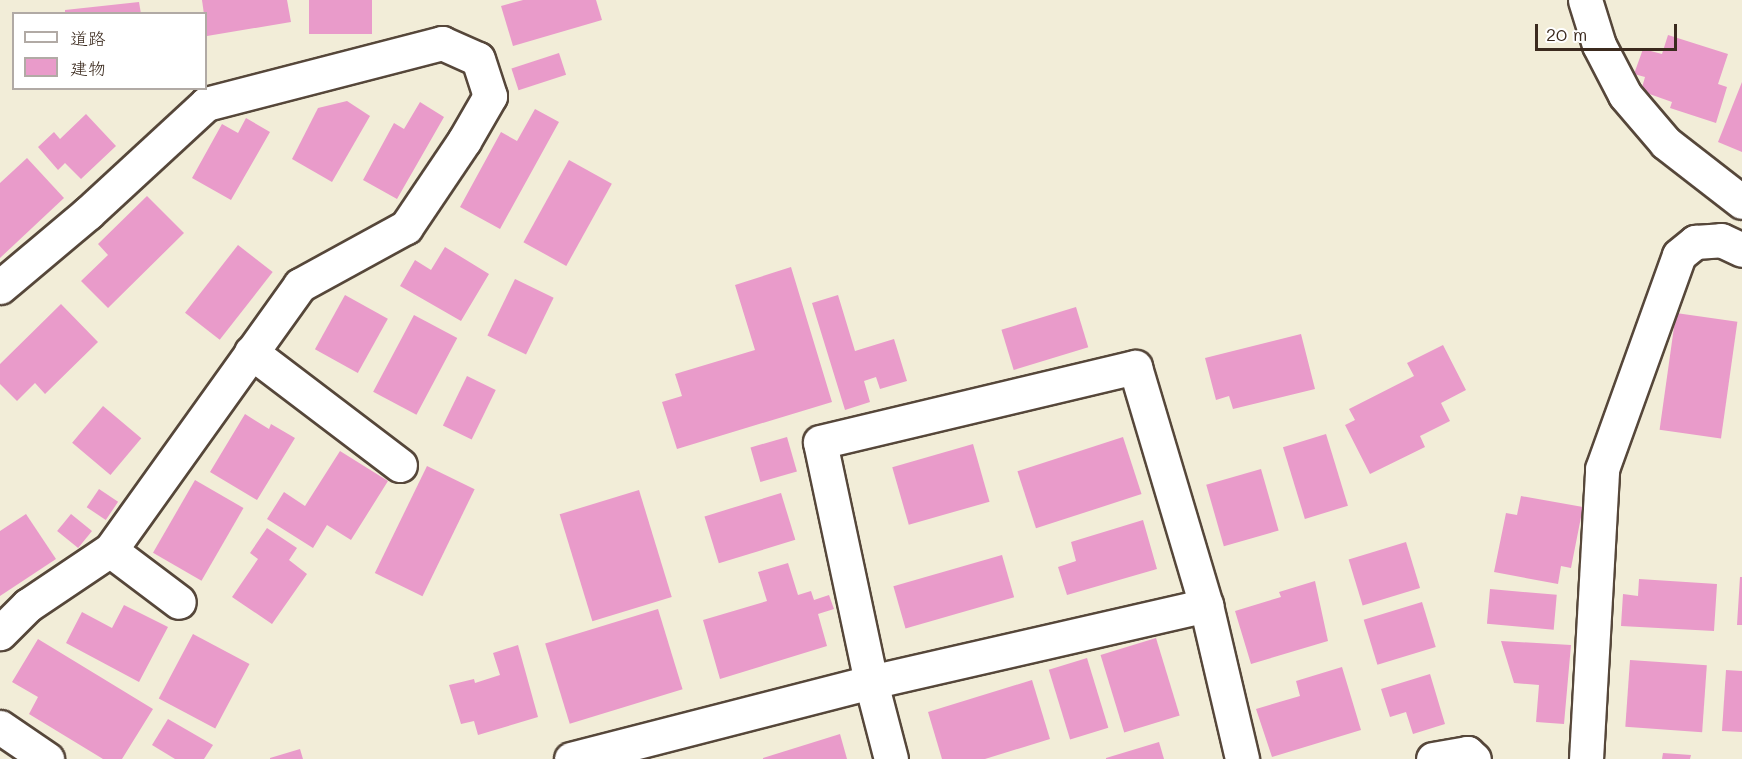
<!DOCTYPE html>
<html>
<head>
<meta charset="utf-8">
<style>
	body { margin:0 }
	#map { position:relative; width:1742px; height:759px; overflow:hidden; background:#f2edd8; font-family:Mali,"Klee One",sans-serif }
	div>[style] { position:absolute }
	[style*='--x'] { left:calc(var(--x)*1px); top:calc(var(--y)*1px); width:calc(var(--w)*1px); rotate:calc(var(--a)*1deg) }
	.building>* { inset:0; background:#e99bca; transform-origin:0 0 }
	.roads { filter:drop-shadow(2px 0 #56473a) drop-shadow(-2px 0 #56473a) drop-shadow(0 2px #56473a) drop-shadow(0 -2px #56473a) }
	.minor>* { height:33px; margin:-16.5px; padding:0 16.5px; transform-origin:16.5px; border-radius:16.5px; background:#fff }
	span { translate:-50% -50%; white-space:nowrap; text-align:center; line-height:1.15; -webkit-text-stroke:6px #fff; paint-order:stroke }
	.legend { position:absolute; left:12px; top:12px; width:195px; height:78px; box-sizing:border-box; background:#fff; border:2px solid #b1aaa5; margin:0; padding:8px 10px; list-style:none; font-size:18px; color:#3b2a1e }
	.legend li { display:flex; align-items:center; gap:12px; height:30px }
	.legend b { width:30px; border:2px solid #b1aaa5 }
	.scale { position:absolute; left:1535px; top:24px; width:142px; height:27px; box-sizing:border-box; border:3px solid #3b2a1e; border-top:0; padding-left:8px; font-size:18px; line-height:21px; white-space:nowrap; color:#3b2a1e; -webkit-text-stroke:4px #fff; paint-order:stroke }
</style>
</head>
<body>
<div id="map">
	<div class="building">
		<i style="clip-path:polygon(202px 0,287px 0,291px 22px,207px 36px)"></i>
		<i style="left:309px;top:0;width:63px;height:34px"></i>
		<i style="clip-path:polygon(523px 0,596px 0,602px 20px,513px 46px,501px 6px)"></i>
		<i style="clip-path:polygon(139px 2px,141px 14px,65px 14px,65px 10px)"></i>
		<i style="clip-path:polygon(1668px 35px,1728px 54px,1718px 84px,1727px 87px,1716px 123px,1670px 108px,1672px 102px,1641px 91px,1645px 77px,1634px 74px,1643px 49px,1662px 54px)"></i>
		<i style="left:559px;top:53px;width:23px;height:50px;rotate:72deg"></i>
		<i style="clip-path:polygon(1742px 82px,1742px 152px,1718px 142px)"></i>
		<i style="clip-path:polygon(347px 101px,370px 116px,332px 182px,292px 159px,318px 108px)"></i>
		<i style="clip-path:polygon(420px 102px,444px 117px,397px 199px,363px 180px,394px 123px,404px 129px)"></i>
		<i style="clip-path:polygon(535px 109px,559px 122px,500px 229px,460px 207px,501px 132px,517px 141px)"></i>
		<i style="clip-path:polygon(86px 114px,116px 146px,81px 179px,65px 163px,58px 170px,38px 147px,54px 132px,60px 139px)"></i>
		<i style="clip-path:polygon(246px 118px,270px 132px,231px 200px,192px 178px,222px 124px,238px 133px)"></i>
		<i style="clip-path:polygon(27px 158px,64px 198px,0 258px,0 183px)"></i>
		<i style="left:569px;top:160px;width:49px;height:94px;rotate:29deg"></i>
		<i style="clip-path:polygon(147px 196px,184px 233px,108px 308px,81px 281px,108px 255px,98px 244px)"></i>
		<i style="left:238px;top:245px;width:44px;height:86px;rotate:38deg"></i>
		<i style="clip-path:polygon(445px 247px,489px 274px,461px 321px,400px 286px,415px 260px,431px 270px)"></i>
		<i style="clip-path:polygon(791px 267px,832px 402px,677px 449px,662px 402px,682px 396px,675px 374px,755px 350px,735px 285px)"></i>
		<i style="left:515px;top:279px;width:43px;height:63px;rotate:26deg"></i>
		<i style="left:345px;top:295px;width:49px;height:62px;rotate:29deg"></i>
		<i style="clip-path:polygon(838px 295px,855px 351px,894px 339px,907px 381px,880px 389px,876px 377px,864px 381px,870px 402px,845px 410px,812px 303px)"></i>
		<i style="clip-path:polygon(61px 304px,98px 342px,45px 394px,35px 383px,17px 401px,0 384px,0 364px)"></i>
		<i style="left:1076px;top:307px;width:42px;height:78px;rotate:73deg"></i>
		<i style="left:1676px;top:313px;width:62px;height:118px;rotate:8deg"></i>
		<i style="left:414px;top:315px;width:49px;height:87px;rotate:28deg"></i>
		<i style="clip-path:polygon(1301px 334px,1315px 389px,1233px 409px,1229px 396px,1216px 400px,1205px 358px)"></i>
		<i style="clip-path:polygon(1443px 345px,1466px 390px,1441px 403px,1450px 421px,1420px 436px,1425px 447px,1370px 474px,1345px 425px,1355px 420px,1349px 409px,1414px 376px,1407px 363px)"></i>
		<i style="left:467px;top:376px;width:32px;height:55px;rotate:26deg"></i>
		<i style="left:103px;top:406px;width:50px;height:48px;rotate:40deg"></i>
		<i style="clip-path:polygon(245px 414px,269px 429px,271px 424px,295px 438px,257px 500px,210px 472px)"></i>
		<i style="left:1326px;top:434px;width:75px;height:45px;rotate:73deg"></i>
		<i style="left:787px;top:437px;width:36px;height:38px;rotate:74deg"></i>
		<i style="left:1123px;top:437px;width:60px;height:111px;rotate:72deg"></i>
		<i style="left:973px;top:444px;width:60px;height:84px;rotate:74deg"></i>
		<i style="clip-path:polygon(340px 451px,388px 481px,351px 540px,327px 525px,313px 548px,267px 519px,284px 492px,305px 506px)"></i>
		<i style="left:427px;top:466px;width:53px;height:119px;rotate:26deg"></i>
		<i style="left:1261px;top:469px;width:64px;height:57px;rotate:74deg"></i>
		<i style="left:195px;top:480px;width:56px;height:84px;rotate:30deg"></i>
		<i style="left:99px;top:489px;width:23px;height:22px;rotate:34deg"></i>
		<i style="left:639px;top:490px;width:112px;height:83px;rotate:73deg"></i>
		<i style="left:781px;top:493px;width:49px;height:80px;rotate:73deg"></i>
		<i style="clip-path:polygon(1521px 496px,1583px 507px,1571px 568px,1561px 566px,1558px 584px,1494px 572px,1506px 513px,1517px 515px)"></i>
		<i style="clip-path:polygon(26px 514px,56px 559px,0 596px,0 531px)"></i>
		<i style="left:71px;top:514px;width:27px;height:22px;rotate:39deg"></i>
		<i style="clip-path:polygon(1143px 520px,1157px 569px,1067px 595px,1058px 567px,1076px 561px,1071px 542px)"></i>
		<i style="clip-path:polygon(267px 528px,297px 548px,289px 560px,307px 574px,272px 624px,232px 597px,258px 559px,250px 553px)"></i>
		<i style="left:1406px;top:542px;width:48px;height:60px;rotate:73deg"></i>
		<i style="left:1002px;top:555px;width:44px;height:113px;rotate:74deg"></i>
		<i style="clip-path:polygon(788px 563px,798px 595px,811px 591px,814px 600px,829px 595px,834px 609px,818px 614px,827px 646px,720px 679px,703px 620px,767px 601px,758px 572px)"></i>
		<i style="clip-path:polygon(1740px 577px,1742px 577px,1742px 625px,1737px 625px)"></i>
		<i style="clip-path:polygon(1639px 579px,1717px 584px,1714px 631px,1621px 626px,1623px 594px,1638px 596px)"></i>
		<i style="clip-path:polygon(1315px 581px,1328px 641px,1251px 664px,1235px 611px,1281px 597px,1279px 592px)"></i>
		<i style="left:1490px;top:589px;width:67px;height:35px;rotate:5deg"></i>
		<i style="left:1422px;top:602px;width:47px;height:61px;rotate:73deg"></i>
		<i style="clip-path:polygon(124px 605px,168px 627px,139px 682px,66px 643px,82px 612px,112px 628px)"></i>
		<i style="left:658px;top:609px;width:84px;height:118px;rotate:73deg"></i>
		<i style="left:193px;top:634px;width:64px;height:73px;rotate:28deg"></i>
		<i style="left:1156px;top:638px;width:81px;height:58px;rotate:73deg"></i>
		<i style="clip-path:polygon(38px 639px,153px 709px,122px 759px,103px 759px,29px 714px,38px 697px,12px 682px)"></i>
		<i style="clip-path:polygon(1501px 641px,1571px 645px,1564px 724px,1536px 722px,1539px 685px,1514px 683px)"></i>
		<i style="clip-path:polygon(518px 645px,538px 717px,478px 735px,474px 721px,461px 724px,449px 685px,474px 679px,475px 683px,500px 675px,493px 653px)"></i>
		<i style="left:1087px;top:658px;width:73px;height:40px;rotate:73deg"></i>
		<i style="left:1630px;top:660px;width:77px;height:67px;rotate:4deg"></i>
		<i style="clip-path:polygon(1342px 667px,1361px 730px,1272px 757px,1256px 709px,1300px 696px,1296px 681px)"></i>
		<i style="clip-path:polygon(1726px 670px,1742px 671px,1742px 732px,1722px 731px)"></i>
		<i style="clip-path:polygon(1430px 674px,1445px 724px,1413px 734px,1406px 712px,1390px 717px,1381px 689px)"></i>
		<i style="clip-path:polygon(1032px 680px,1050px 739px,985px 759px,942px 759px,928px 712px)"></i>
		<i style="clip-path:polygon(168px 719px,213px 745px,204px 759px,175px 759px,152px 745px)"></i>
		<i style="clip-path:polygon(840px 734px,847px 759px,763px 759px,763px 758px)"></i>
		<i style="clip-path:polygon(1159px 742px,1164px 759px,1106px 759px,1106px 758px)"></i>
		<i style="clip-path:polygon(300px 749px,303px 759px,270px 759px,270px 758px)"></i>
		<i style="clip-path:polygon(1663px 753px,1691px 755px,1690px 759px,1662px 759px)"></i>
	</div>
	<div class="roads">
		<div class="minor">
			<i style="--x:1585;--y:0;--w:47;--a:72.7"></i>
			<i style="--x:1599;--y:45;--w:56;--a:62.5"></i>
			<i style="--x:1625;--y:95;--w:63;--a:49.5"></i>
			<i style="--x:1666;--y:143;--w:96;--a:37.8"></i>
			<i style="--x:0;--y:287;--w:115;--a:-40.1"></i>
			<i style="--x:88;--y:213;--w:161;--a:-42.7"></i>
			<i style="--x:206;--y:104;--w:244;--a:-14.5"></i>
			<i style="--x:442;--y:43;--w:39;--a:24"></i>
			<i style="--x:478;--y:59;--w:39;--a:72"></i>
			<i style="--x:490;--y:96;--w:52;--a:120"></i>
			<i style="--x:464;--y:141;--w:104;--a:124"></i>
			<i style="--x:406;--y:227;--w:121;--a:151.3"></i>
			<i style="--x:300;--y:285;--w:326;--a:125.6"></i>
			<i style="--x:110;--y:550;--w:99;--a:146.1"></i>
			<i style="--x:28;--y:605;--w:40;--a:135"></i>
			<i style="--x:251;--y:352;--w:187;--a:37.2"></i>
			<i style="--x:110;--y:550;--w:86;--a:37"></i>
			<i style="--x:0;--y:727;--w:57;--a:34.2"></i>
			<i style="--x:571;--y:759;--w:310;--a:-14.4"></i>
			<i style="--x:871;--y:682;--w:344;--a:-12.9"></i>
			<i style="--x:1206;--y:605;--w:158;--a:76.8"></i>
			<i style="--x:891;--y:759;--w:80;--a:-104.6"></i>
			<i style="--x:871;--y:682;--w:245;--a:-102"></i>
			<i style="--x:820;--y:442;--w:324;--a:-13.4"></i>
			<i style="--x:1135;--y:367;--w:248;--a:73.4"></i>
			<i style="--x:1433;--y:759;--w:35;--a:-10"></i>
			<i style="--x:1467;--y:753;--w:9;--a:41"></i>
			<i style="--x:1586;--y:759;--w:290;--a:-86.8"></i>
			<i style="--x:1602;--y:469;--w:227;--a:-70.2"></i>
			<i style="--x:1679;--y:255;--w:21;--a:-39"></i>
			<i style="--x:1695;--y:242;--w:26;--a:-4"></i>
			<i style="--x:1721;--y:240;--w:23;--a:25"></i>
		</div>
	</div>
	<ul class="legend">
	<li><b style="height:8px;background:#fff"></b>道路</li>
	<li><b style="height:16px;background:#e99bca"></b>建物</li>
	</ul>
	<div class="scale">20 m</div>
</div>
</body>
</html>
